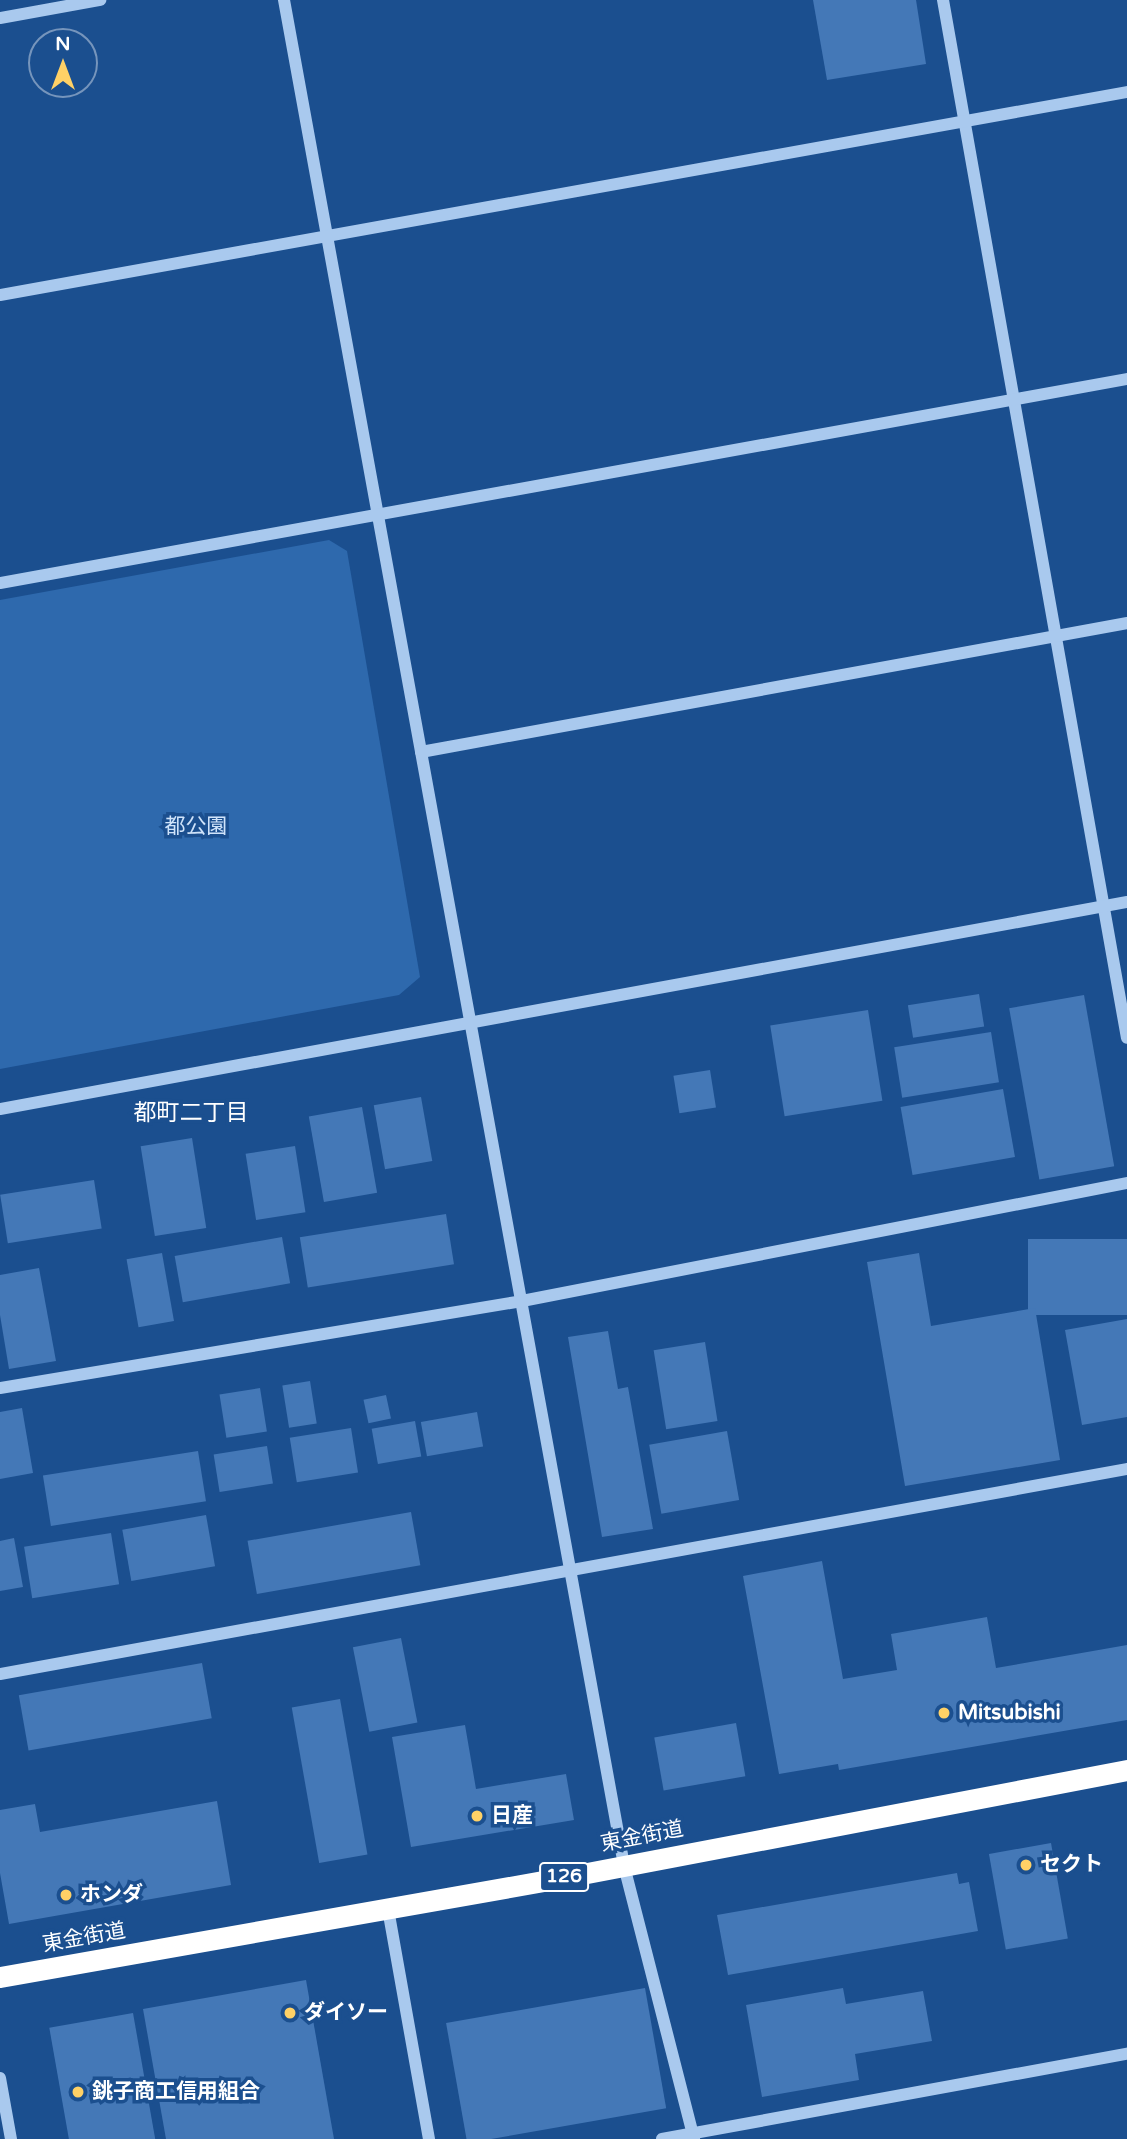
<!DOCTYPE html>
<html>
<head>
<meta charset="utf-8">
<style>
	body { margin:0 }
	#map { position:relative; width:1127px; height:2139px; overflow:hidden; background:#1b4f8f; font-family:"Varela Round","Noto Sans JP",sans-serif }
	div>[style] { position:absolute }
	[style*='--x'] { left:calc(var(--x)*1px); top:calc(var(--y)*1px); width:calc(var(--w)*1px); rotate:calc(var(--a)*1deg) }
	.green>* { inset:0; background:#2e69ad }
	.building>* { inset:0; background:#4478b7; transform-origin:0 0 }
	.minor>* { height:12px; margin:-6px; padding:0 6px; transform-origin:6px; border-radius:6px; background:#a9c9ee }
	.highway>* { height:21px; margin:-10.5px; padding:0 10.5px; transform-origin:10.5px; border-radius:10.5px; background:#fff }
	.dots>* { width:19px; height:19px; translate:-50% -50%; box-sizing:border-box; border:4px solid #1b4f8f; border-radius:50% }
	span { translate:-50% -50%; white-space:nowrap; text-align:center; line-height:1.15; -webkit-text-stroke:7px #1b4f8f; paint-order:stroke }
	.shield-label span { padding:2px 5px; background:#1b4f8f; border:2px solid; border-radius:5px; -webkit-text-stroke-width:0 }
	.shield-label { font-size:19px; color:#fff; font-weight:700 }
	.park-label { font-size:21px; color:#cfe3fa }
	.poi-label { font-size:21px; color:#fff; font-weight:700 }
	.left { translate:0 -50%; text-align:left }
	.street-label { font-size:21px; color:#fff }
	.neighbourhood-label { font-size:23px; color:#fff }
	.north { position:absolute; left:28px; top:28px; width:70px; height:70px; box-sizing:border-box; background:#1b4f8f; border:2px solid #7695bc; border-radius:50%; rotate:0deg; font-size:19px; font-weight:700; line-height:28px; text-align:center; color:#fff }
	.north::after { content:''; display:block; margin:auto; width:24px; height:32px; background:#ffd166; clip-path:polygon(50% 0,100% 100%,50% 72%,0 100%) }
</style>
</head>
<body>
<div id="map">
	<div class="green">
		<i style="clip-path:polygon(329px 540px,347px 551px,420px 977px,399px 995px,0 1069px,0 600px)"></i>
	</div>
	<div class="building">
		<i style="clip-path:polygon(813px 0,916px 0,926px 64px,827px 80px)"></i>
		<i style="left:979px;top:994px;width:33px;height:72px;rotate:81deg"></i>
		<i style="left:1084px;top:995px;width:174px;height:76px;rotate:80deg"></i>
		<i style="left:868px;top:1010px;width:92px;height:99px;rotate:81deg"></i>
		<i style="left:991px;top:1032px;width:51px;height:98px;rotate:81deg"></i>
		<i style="left:710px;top:1070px;width:38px;height:37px;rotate:81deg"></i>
		<i style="left:1003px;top:1089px;width:69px;height:104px;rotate:80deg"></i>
		<i style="left:421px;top:1097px;width:65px;height:48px;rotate:80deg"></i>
		<i style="left:362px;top:1107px;width:87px;height:54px;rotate:80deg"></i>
		<i style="left:192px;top:1138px;width:91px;height:52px;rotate:81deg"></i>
		<i style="left:295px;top:1146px;width:67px;height:50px;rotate:81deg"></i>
		<i style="left:94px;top:1180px;width:49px;height:95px;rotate:81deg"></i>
		<i style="left:446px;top:1214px;width:51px;height:148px;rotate:81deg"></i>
		<i style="left:282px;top:1237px;width:47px;height:109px;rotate:80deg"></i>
		<i style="left:1127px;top:1239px;width:76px;height:99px;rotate:90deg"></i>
		<i style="left:162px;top:1253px;width:69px;height:36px;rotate:80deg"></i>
		<i style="clip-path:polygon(919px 1253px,931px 1326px,1035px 1308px,1060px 1460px,905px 1486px,867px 1262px)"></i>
		<i style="clip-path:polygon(39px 1268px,56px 1361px,9px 1369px,0 1315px,0 1275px)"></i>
		<i style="clip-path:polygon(1127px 1319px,1127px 1417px,1082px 1425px,1065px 1330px)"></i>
		<i style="clip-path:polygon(608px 1331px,618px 1389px,628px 1387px,653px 1529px,602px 1537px,568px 1337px)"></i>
		<i style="left:705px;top:1342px;width:80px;height:52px;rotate:81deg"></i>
		<i style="left:310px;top:1381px;width:43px;height:28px;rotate:81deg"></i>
		<i style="left:260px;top:1388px;width:44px;height:41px;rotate:81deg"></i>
		<i style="left:386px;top:1395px;width:24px;height:23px;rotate:78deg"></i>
		<i style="clip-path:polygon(22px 1408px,33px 1473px,0 1479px,0 1412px)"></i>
		<i style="left:477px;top:1412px;width:35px;height:57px;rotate:80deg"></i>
		<i style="left:415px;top:1421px;width:36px;height:44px;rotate:80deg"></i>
		<i style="left:351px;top:1428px;width:45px;height:62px;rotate:81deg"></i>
		<i style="left:727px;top:1431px;width:70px;height:79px;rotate:80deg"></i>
		<i style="left:267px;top:1446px;width:38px;height:54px;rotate:81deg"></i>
		<i style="left:198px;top:1451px;width:51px;height:157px;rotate:81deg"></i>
		<i style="left:411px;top:1512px;width:54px;height:166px;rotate:80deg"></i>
		<i style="left:206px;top:1515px;width:52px;height:85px;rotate:80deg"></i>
		<i style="left:111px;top:1533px;width:52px;height:88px;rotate:81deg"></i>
		<i style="clip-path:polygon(14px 1538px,23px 1587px,0 1591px,0 1541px)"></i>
		<i style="clip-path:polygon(822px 1561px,843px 1679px,897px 1670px,891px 1634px,987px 1617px,996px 1668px,1127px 1645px,1127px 1720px,839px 1770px,838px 1764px,779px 1774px,743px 1576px)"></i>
		<i style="left:401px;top:1638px;width:86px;height:49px;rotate:79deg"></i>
		<i style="left:202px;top:1663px;width:56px;height:186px;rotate:80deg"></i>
		<i style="left:340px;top:1699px;width:158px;height:49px;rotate:80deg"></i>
		<i style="left:736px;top:1723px;width:54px;height:83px;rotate:80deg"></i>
		<i style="clip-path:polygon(465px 1725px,476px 1789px,566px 1774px,574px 1820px,411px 1847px,392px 1737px)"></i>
		<i style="clip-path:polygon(217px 1801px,231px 1885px,9px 1924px,0 1873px,0 1810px,35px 1804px,40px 1832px)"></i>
		<i style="left:1051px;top:1843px;width:97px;height:63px;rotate:80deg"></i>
		<i style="clip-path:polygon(957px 1873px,959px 1884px,969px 1882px,978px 1931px,728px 1975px,717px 1915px)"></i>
		<i style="clip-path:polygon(306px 1980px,334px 2139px,166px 2139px,143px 2009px)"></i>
		<i style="left:645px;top:1988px;width:122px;height:202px;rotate:80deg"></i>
		<i style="clip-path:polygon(843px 1988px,846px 2004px,923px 1991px,932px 2041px,855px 2054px,859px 2080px,762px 2097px,746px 2005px)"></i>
		<i style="left:133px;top:2013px;width:128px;height:85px;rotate:80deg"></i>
	</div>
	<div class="minor">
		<i style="--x:284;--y:0;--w:1897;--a:79.67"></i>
		<i style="--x:624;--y:1866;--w:282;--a:75.6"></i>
		<i style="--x:943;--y:0;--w:1054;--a:79.95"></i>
		<i style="--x:0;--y:18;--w:102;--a:-10.2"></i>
		<i style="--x:0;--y:295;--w:1145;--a:-10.21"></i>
		<i style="--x:0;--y:583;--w:1145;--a:-10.26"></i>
		<i style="--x:421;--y:752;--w:718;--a:-10.35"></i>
		<i style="--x:0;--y:1109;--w:1146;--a:-10.41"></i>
		<i style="--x:0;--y:1388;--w:529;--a:-9.46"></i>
		<i style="--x:522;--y:1301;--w:616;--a:-11.04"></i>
		<i style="--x:0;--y:1674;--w:1145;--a:-10.31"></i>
		<i style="--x:388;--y:1909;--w:234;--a:79.9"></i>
		<i style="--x:0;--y:2078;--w:62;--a:79.8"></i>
		<i style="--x:662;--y:2139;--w:473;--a:-10.4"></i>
	</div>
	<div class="highway">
		<i style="--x:0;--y:1977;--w:575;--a:-10.02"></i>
		<i style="--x:566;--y:1877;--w:571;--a:-10.8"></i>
	</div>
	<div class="dots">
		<i style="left:944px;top:1713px;background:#ffd166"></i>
		<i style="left:477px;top:1816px;background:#ffd166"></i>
		<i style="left:1026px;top:1865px;background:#ffd166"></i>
		<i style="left:66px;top:1895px;background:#ffd166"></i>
		<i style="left:290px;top:2013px;background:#ffd166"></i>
		<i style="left:78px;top:2092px;background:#ffd166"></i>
	</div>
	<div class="shield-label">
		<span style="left:564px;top:1877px">126</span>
	</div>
	<div class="park-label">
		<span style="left:196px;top:827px">都公園</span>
	</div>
	<div class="poi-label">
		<span class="left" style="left:958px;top:1713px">Mitsubishi</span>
		<span class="left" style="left:491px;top:1816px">日産</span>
		<span class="left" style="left:1040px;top:1865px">セクト</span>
		<span class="left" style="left:80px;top:1895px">ホンダ</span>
		<span class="left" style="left:304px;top:2013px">ダイソー</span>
		<span class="left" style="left:92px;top:2092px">銚子商工信用組合</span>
	</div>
	<div class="street-label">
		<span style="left:642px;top:1837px;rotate:-11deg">東金街道</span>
		<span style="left:84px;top:1938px;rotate:-10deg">東金街道</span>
	</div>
	<div class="neighbourhood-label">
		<span style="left:191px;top:1113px">都町二丁目</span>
	</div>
	<div class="north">N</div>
</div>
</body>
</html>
